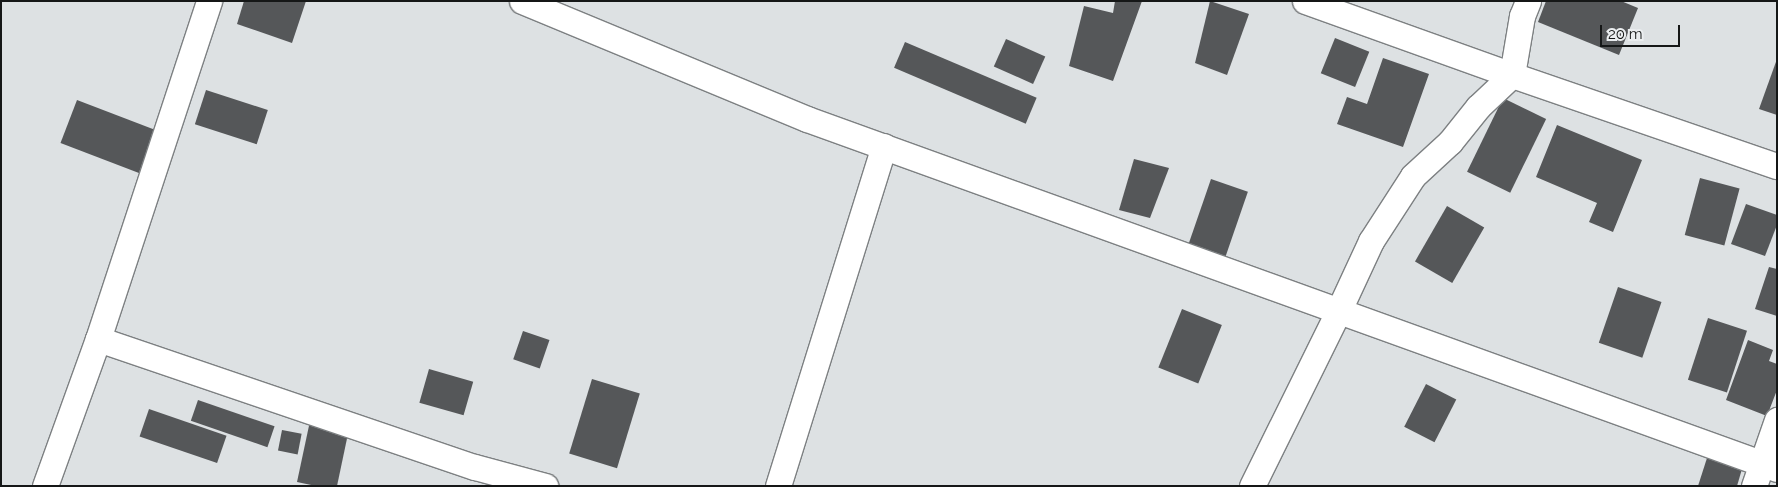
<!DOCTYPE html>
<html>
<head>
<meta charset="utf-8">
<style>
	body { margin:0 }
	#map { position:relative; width:1778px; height:487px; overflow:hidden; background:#dde1e3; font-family:Raleway,sans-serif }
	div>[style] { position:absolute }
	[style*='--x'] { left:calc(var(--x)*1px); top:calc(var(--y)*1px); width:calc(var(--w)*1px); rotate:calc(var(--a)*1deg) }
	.building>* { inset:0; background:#555759; transform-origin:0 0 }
	.roads { filter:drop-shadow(1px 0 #7d8082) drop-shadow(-1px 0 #7d8082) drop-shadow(0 1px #7d8082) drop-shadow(0 -1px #7d8082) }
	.minor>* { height:25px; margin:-12.5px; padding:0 12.5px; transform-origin:12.5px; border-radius:12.5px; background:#fff }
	span { translate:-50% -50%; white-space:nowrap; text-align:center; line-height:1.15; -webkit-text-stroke:5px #ebeef0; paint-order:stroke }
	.frame { position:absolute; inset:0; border:2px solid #151717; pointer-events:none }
	.scale { position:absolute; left:1600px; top:25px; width:80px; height:22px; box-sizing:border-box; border:2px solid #151717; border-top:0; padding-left:6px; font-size:15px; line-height:18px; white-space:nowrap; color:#151717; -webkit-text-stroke:4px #ebeef0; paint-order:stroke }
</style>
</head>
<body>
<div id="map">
	<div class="building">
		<i style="clip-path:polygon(244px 1px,306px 1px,292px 43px,237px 24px)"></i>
		<i style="clip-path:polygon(1115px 1px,1142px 1px,1113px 81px,1069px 66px,1084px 6px,1113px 13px)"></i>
		<i style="clip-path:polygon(1210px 1px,1249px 14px,1227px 75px,1195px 63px)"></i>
		<i style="clip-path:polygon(1546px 1px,1621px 1px,1638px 8px,1619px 55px,1538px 22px)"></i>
		<i style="left:1335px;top:38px;width:37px;height:38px;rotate:22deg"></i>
		<i style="left:1006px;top:39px;width:43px;height:30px;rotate:24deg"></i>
		<i style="left:905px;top:42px;width:143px;height:28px;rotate:23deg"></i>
		<i style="clip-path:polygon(1383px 58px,1429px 74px,1403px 147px,1337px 124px,1347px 97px,1367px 104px)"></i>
		<i style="clip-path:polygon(1777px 59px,1777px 115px,1759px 109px)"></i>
		<i style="left:206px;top:90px;width:65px;height:36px;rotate:18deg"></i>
		<i style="left:1503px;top:98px;width:48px;height:82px;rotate:26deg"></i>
		<i style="left:77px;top:100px;width:84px;height:46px;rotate:21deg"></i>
		<i style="clip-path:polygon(1557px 125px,1642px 160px,1613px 232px,1589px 222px,1597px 203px,1536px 177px)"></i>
		<i style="clip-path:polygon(1134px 159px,1169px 168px,1150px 218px,1119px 210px)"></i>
		<i style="left:1700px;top:178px;width:41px;height:59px;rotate:15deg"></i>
		<i style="left:1211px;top:179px;width:39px;height:72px;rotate:19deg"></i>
		<i style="clip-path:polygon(1746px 204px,1777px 215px,1777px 225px,1765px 256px,1731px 244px)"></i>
		<i style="left:1447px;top:206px;width:43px;height:64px;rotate:30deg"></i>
		<i style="clip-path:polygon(1769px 267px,1777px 269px,1777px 316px,1755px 309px)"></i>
		<i style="left:1618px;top:287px;width:46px;height:59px;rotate:19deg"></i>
		<i style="left:1182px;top:309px;width:43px;height:63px;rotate:22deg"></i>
		<i style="left:1708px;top:318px;width:41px;height:65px;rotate:18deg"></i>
		<i style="left:523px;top:331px;width:28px;height:30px;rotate:19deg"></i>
		<i style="clip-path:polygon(1748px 340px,1773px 350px,1769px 361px,1777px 364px,1777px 390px,1767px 416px,1726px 400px)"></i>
		<i style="left:429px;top:369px;width:46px;height:35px;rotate:16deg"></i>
		<i style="left:592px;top:379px;width:50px;height:78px;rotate:17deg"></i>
		<i style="left:1426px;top:384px;width:34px;height:48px;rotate:27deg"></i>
		<i style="left:198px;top:400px;width:81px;height:22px;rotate:19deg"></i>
		<i style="left:149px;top:409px;width:82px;height:29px;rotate:19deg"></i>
		<i style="clip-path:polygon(310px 421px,349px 429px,337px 486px,316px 486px,297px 482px)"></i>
		<i style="left:282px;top:430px;width:20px;height:21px;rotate:11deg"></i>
		<i style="clip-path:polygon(1707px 458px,1742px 469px,1737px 486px,1698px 486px)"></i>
	</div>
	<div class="roads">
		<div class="minor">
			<i style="--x:522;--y:1;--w:308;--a:22.5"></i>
			<i style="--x:807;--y:119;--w:1031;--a:19.84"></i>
			<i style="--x:1305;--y:1;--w:220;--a:19.7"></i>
			<i style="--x:1512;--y:75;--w:280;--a:19"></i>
			<i style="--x:98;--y:339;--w:398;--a:18.8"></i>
			<i style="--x:475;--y:467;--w:73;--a:15.2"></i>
			<i style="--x:45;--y:486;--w:156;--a:-70.2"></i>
			<i style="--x:98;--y:339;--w:356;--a:-71.8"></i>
			<i style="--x:778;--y:486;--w:356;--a:-72.7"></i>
			<i style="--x:1252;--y:486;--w:196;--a:-63.7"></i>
			<i style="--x:1339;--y:310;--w:76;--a:-65.1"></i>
			<i style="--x:1371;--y:241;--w:77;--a:-57.1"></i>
			<i style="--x:1413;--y:176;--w:50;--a:-42.6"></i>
			<i style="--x:1450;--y:142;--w:45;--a:-51.3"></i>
			<i style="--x:1478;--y:107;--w:47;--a:-43.3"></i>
			<i style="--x:1512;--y:75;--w:60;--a:-80.4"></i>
			<i style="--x:1522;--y:16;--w:16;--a:-68"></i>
			<i style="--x:1754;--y:486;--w:70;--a:-70.8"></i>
		</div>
	</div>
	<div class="frame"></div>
	<div class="scale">20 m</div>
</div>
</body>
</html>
